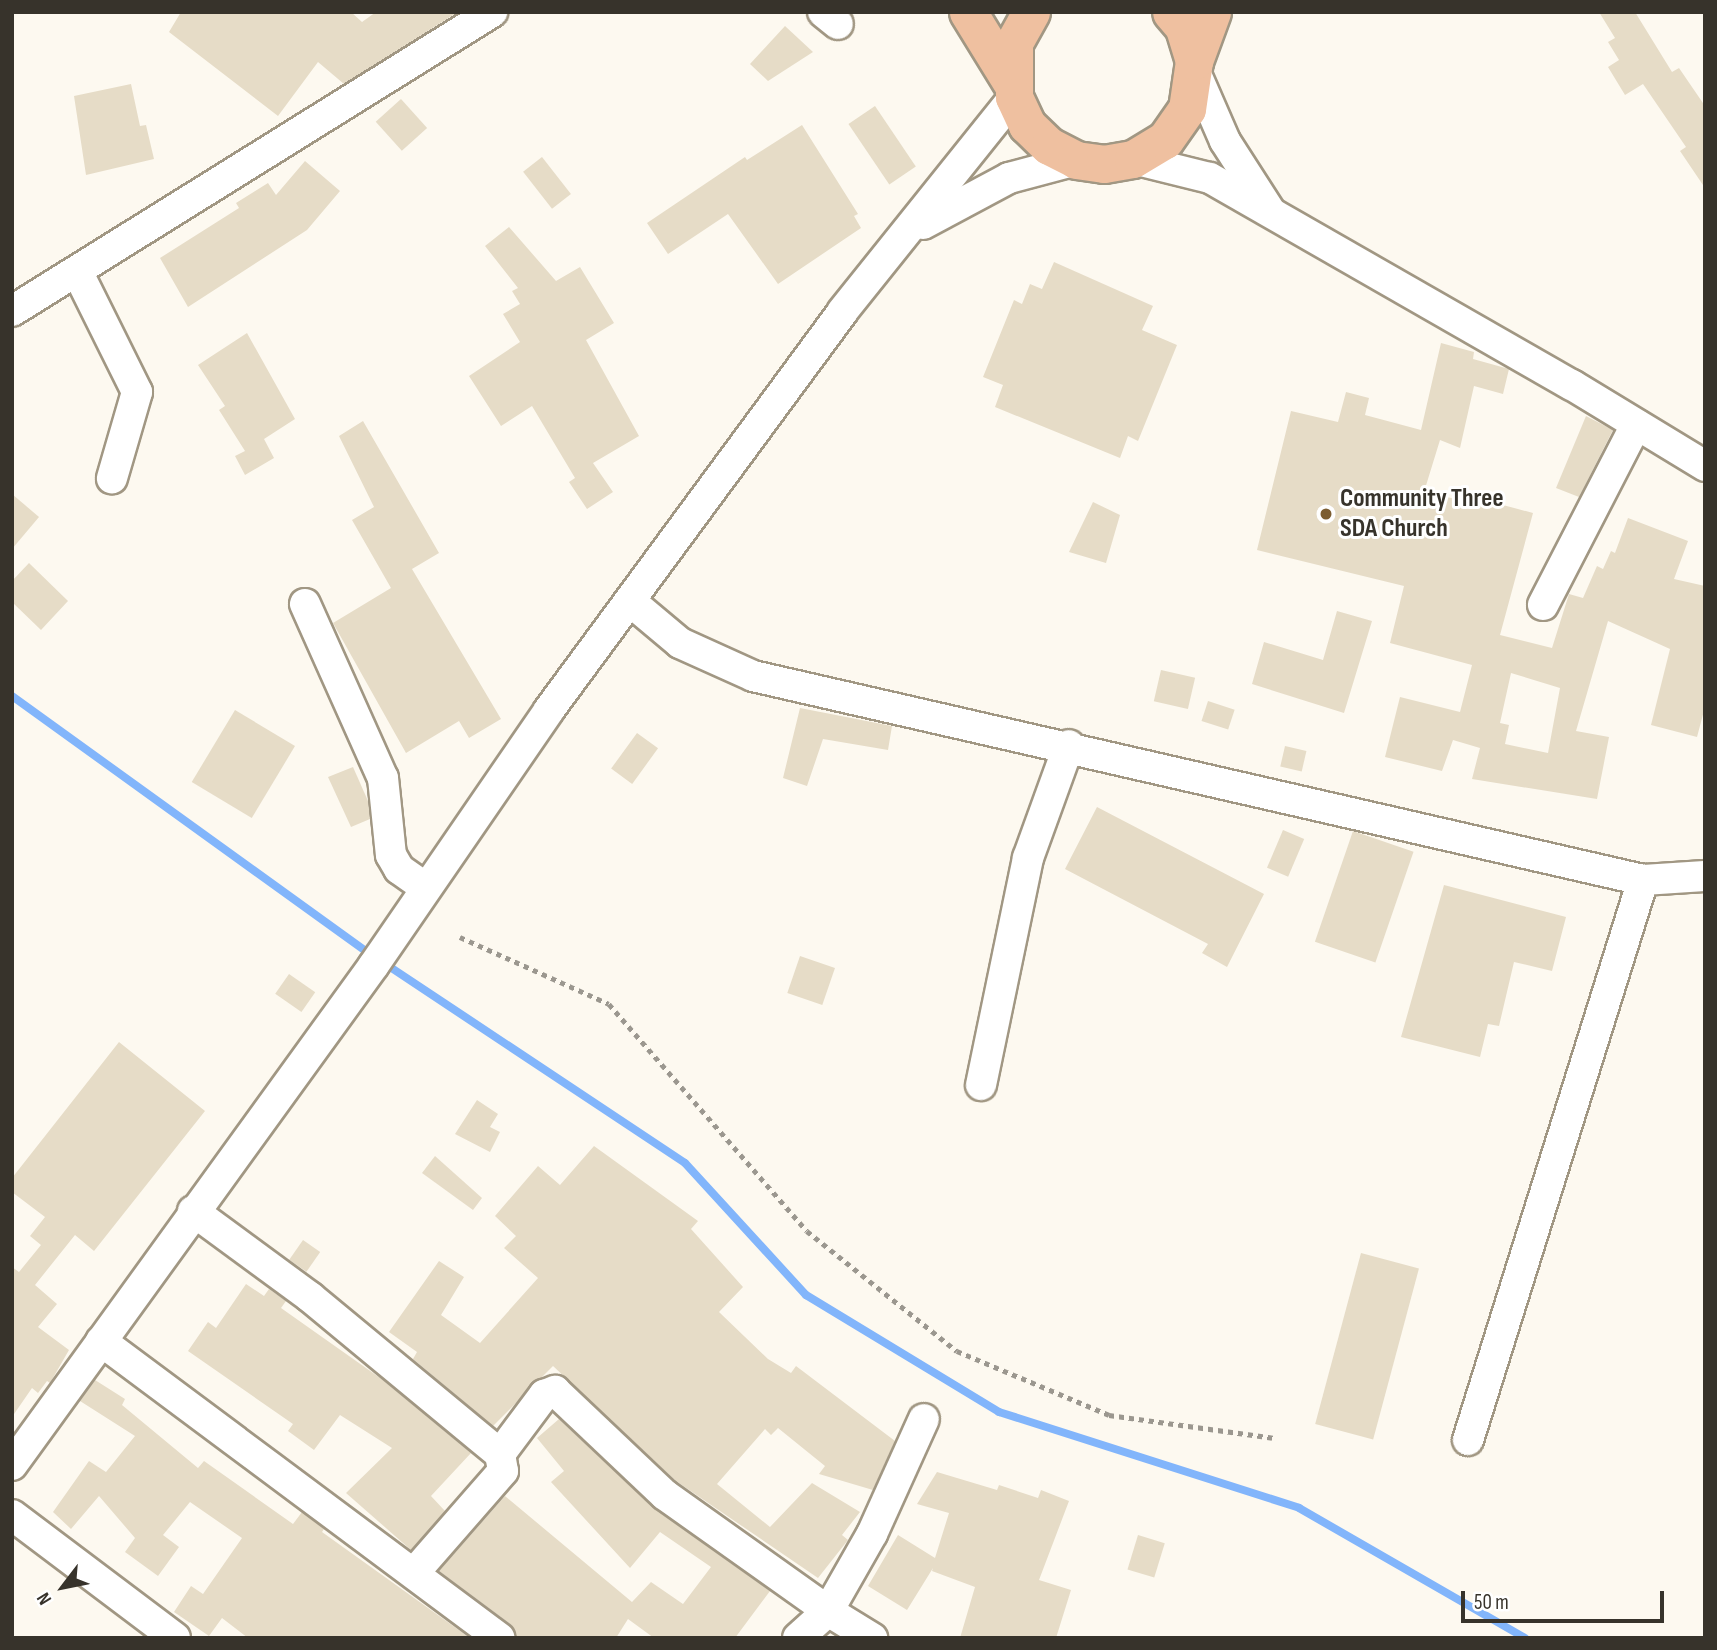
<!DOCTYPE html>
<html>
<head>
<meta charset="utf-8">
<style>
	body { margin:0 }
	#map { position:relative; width:1717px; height:1650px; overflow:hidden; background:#fdf9f0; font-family:"Sofia Sans Condensed",sans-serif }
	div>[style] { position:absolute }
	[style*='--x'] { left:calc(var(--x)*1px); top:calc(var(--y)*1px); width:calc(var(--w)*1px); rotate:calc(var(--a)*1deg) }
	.stream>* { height:8px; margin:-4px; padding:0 4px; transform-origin:4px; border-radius:4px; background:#82b5fb }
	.building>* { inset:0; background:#e6dcc7; transform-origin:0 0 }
	.path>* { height:4.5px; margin-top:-2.25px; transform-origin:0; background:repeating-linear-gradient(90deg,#9b978f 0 5px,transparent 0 10px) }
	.roads { filter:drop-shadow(2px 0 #a19783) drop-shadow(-2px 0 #a19783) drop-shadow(0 2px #a19783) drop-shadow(0 -2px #a19783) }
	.minor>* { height:30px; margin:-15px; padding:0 15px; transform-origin:15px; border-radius:15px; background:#fff }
	.major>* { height:37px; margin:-18.5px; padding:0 18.5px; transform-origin:18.5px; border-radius:18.5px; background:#efc0a0 }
	.dots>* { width:19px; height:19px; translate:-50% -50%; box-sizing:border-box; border:4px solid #fff; border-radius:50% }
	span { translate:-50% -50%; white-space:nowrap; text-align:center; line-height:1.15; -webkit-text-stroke:6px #fff; paint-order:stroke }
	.poi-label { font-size:26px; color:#37332b; font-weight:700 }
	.left { translate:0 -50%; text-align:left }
	.frame { position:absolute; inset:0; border:14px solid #37332b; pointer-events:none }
	.north { position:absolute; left:28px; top:1552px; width:70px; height:70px; -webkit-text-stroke:5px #fff; paint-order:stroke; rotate:238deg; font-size:19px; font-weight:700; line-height:28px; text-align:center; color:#37332b }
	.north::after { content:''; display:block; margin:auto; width:24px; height:32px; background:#37332b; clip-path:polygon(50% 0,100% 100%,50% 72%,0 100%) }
	.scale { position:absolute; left:1461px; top:1591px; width:203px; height:32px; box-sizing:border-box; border:4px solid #37332b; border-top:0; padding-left:9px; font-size:21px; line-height:24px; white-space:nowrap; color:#37332b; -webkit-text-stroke:5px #fff; paint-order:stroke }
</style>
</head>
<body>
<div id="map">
	<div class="stream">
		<i style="--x:12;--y:696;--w:445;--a:35.8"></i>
		<i style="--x:384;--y:963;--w:361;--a:33.6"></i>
		<i style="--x:685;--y:1163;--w:179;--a:47.5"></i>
		<i style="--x:806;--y:1295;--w:226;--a:31.2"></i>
		<i style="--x:999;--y:1412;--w:315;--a:17.7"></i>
		<i style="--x:1299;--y:1508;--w:261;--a:29.9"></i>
	</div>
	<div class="building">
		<i style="clip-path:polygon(181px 12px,351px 12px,362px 22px,376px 12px,458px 12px,344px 84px,318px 62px,278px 116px,169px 32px)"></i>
		<i style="clip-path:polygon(1599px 12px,1635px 12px,1672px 72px,1679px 68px,1705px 106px,1705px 188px,1680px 151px,1686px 147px,1643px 84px,1625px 95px,1608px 67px,1619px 60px,1608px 42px,1615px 38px)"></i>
		<i style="clip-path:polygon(785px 26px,813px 52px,768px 81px,750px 64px)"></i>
		<i style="clip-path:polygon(131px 84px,140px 126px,146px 125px,154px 159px,86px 175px,74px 96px)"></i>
		<i style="left:401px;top:99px;width:39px;height:34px;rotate:48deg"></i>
		<i style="left:875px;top:106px;width:73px;height:32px;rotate:56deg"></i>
		<i style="clip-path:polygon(802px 125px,858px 214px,854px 216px,861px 228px,778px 284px,728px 214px,668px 254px,647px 223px,745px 157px,747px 160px)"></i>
		<i style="left:542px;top:157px;width:47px;height:24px;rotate:52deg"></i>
		<i style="clip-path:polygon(305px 161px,340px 191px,307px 230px,188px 307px,160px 258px,239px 208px,236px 203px,268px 183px,276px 195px)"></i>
		<i style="clip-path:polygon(509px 227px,556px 281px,580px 267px,614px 323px,586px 340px,639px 436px,593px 463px,613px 492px,587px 509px,569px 482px,575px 478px,532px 406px,501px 426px,469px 376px,520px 342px,503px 314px,520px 304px,512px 291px,518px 288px,485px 246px)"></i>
		<i style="clip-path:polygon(1054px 262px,1153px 306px,1142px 330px,1177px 345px,1138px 441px,1128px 436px,1120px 458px,995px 407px,1003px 385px,983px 377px,1014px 300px,1022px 304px,1030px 284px,1042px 289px)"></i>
		<i style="clip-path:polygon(247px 333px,295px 419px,264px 439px,274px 458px,245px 475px,235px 456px,245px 451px,219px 410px,225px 406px,198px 365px)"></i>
		<i style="clip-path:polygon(evenodd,1441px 343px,1474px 352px,1473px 359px,1509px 369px,1503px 394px,1474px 386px,1460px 448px,1440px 440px,1424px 492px,1483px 505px,1484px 500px,1533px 513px,1500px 635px,1552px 648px,1569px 594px,1583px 598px,1597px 566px,1603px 569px,1611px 551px,1615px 553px,1628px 518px,1688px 541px,1674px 579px,1705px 586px,1705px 707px,1697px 737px,1651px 725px,1670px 649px,1608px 621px,1576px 731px,1609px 737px,1597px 799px,1472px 779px,1480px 748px,1453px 740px,1442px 771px,1385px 757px,1400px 697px,1460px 712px,1472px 665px,1390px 643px,1404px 586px,1257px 550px,1291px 411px,1338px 422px,1346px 392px,1369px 398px,1365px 415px,1421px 430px,1441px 343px,1511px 673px,1560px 688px,1548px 753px,1505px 744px,1509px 725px,1500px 723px,1511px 673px)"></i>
		<i style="clip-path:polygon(1586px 416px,1613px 430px,1579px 497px,1556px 488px)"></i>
		<i style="clip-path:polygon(363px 421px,439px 553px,412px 569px,501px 719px,469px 738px,459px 721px,406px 753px,333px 623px,391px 588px,352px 520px,374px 507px,339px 436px)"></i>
		<i style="clip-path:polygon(12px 494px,39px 517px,12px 549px)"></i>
		<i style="clip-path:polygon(1093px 502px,1120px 515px,1106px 563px,1069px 552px)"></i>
		<i style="clip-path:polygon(29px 563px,68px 601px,41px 630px,12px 602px,12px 581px)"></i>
		<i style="clip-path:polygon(1337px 611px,1372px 621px,1344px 713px,1252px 684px,1264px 642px,1323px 660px)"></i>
		<i style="left:1161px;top:670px;width:35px;height:32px;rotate:13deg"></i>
		<i style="left:1208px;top:701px;width:28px;height:21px;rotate:18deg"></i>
		<i style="clip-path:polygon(800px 708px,892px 726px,888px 750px,823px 739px,807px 786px,783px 778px)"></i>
		<i style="left:235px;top:710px;width:70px;height:84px;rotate:31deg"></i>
		<i style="left:637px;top:733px;width:26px;height:44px;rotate:36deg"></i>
		<i style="left:1285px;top:746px;width:22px;height:21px;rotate:13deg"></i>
		<i style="clip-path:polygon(353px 767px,368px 801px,370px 819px,351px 827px,328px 777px)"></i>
		<i style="clip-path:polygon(1097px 807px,1264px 894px,1227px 967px,1202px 953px,1208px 944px,1065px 869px)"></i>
		<i style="left:1283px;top:830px;width:23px;height:41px;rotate:23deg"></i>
		<i style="left:1353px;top:831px;width:64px;height:117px;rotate:19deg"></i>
		<i style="clip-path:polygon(1444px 885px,1566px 917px,1552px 971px,1514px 962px,1499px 1026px,1488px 1024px,1480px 1057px,1401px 1037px)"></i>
		<i style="left:800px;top:956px;width:37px;height:39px;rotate:19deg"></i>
		<i style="left:289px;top:974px;width:32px;height:24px;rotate:35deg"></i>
		<i style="clip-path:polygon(119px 1042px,205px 1111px,94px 1251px,75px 1235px,35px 1285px,57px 1304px,38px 1327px,69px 1350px,50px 1383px,47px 1381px,38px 1393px,32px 1388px,12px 1417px,12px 1267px,19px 1272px,41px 1245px,30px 1236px,45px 1217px,12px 1192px,12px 1178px)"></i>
		<i style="clip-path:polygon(477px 1100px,498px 1114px,490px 1127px,500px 1132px,490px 1152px,455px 1134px)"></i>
		<i style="clip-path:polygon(594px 1146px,698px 1221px,691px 1229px,743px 1287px,719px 1312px,768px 1359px,791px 1373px,796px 1366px,895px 1441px,873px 1490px,819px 1474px,825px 1466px,778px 1428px,771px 1435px,765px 1429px,717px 1484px,770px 1527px,812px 1483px,860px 1512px,842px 1535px,848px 1540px,818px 1578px,676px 1481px,553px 1366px,493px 1426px,413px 1359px,417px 1352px,389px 1332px,439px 1261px,464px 1277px,441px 1315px,480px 1343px,538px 1278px,504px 1248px,516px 1236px,495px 1216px,538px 1166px,560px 1185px)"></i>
		<i style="clip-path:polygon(435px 1156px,482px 1198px,473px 1210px,422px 1173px)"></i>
		<i style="left:303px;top:1240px;width:21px;height:24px;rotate:35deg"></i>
		<i style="left:1361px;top:1253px;width:60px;height:177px;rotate:15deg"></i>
		<i style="clip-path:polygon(246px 1284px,264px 1296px,269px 1289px,286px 1301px,281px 1308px,383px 1380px,471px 1453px,431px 1496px,445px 1511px,411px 1550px,346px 1493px,392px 1448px,340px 1415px,314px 1450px,288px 1431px,293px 1424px,188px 1351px,208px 1322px,216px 1328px)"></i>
		<i style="clip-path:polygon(95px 1380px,125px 1399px,122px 1405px,198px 1468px,204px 1461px,293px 1524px,302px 1512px,324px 1529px,322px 1532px,470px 1638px,248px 1638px,222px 1618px,209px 1636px,174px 1612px,191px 1586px,203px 1594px,242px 1538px,190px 1502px,163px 1535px,179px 1547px,158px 1576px,125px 1552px,135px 1538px,99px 1496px,71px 1529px,53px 1512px,89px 1461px,106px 1472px,135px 1436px,80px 1401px)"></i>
		<i style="clip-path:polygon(559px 1419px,655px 1509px,770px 1591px,735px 1638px,654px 1638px,628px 1619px,616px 1638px,517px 1638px,510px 1624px,439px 1571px,505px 1496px,632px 1602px,651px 1582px,683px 1604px,711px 1567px,660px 1532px,630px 1568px,551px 1482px,564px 1471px,537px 1438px)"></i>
		<i style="clip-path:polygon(937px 1472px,997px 1490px,999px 1485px,1038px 1498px,1041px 1490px,1069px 1501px,1039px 1580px,1071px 1590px,1056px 1638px,960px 1638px,975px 1587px,932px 1571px,933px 1568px,907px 1610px,868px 1586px,898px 1535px,935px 1558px,949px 1513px,917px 1504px)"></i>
		<i style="left:1138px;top:1535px;width:28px;height:36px;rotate:17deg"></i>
	</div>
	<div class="path">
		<i style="--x:460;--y:937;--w:163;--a:24.2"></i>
		<i style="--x:609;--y:1004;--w:301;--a:48.9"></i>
		<i style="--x:807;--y:1231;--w:192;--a:38.7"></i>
		<i style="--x:957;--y:1351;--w:165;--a:22.8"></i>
		<i style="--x:1109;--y:1415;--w:167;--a:7.9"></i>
	</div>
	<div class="roads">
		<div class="minor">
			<i style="--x:823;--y:12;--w:19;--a:39"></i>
			<i style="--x:1195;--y:72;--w:75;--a:66.5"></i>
			<i style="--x:1225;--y:141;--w:83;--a:57.3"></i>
			<i style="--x:1133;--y:159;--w:79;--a:13.9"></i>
			<i style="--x:1210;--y:178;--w:417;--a:29.8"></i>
			<i style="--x:1572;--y:385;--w:156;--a:31.3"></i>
			<i style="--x:923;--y:224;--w:98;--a:-28.1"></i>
			<i style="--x:1009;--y:178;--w:69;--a:-15"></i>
			<i style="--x:77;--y:271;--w:135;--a:63.6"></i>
			<i style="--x:137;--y:392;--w:90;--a:106.2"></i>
			<i style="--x:12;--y:311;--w:566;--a:-31.92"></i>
			<i style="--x:630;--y:601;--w:65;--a:40"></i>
			<i style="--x:680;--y:643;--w:80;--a:24.3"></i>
			<i style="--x:753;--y:676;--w:913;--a:12.91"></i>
			<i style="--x:1643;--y:880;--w:62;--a:-3.7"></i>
			<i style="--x:305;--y:604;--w:191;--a:65.9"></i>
			<i style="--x:383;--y:778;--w:77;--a:84.1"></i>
			<i style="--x:391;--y:855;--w:16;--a:60"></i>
			<i style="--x:399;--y:869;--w:33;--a:35"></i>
			<i style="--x:1543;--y:605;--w:203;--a:-62.7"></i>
			<i style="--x:981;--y:1085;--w:232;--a:-78.3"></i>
			<i style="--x:1028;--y:858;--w:120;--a:-70.1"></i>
			<i style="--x:193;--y:1211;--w:145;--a:36.3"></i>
			<i style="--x:310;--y:1297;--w:246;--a:39.6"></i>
			<i style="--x:500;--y:1454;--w:17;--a:80"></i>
			<i style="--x:503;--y:1471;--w:135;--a:131.1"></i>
			<i style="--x:101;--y:1341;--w:497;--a:36.7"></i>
			<i style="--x:1468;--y:1440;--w:587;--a:-72.65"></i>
			<i style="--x:500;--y:1454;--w:74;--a:-53.3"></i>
			<i style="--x:544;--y:1395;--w:12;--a:-20"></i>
			<i style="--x:555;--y:1391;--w:151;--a:43.4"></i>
			<i style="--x:665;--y:1495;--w:200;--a:35.4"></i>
			<i style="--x:828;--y:1611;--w:89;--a:-60.3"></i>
			<i style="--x:872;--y:1534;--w:126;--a:-65.7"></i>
			<i style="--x:12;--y:1465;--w:617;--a:-54.1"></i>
			<i style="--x:374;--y:965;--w:309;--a:-55.5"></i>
			<i style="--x:549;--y:710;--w:494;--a:-53.6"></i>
			<i style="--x:842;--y:312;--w:275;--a:-51.3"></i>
			<i style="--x:12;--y:1515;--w:204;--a:37"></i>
			<i style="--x:798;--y:1638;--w:40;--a:-42"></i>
			<i style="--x:828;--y:1611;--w:52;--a:31.5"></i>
		</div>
		<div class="major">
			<i style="--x:968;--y:12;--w:82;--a:58.4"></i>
			<i style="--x:1031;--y:12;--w:35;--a:119"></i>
			<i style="--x:1014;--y:43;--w:54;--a:90"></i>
			<i style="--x:1014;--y:97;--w:31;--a:65"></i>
			<i style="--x:1027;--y:125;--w:30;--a:44"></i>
			<i style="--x:1049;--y:146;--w:30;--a:27"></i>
			<i style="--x:1076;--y:160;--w:28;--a:8"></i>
			<i style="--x:1104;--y:164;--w:29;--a:-10"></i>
			<i style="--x:1133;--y:159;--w:37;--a:-31"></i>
			<i style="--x:1165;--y:140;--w:38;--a:-55"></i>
			<i style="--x:1187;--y:109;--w:49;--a:-81.7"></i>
			<i style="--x:1194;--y:61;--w:37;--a:-107"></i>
			<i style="--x:1183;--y:26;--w:18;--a:-131"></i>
			<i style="--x:1194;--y:61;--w:52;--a:-69.8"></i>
		</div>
	</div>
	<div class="dots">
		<i style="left:1326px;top:514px;background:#7c5d31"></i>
	</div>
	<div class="poi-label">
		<span class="left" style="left:1340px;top:514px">Community Three<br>SDA Church</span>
	</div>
	<div class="frame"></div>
	<div class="north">N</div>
	<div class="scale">50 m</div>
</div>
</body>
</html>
